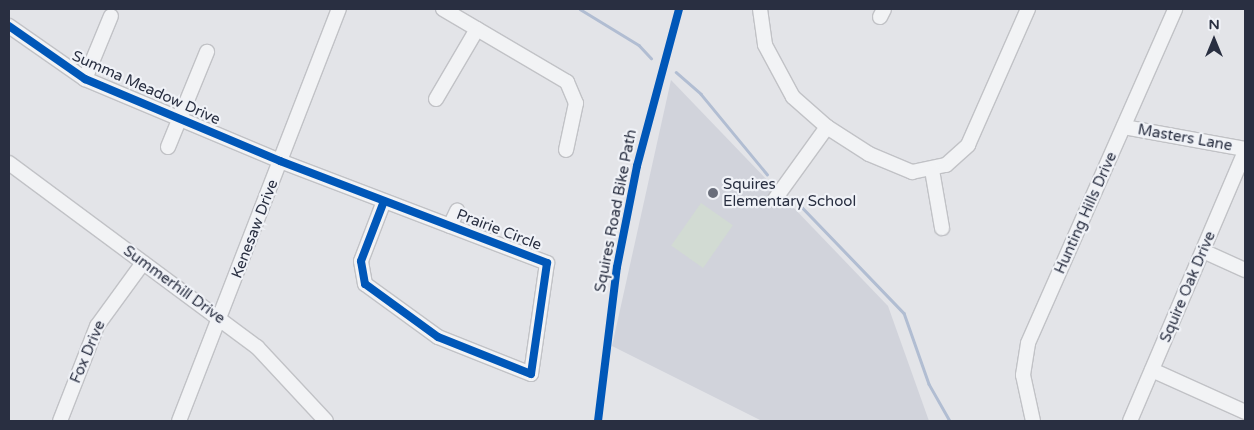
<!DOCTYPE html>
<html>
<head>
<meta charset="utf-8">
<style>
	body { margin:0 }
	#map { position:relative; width:1254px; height:430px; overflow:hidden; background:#e3e4e8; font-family:"Varela Round",sans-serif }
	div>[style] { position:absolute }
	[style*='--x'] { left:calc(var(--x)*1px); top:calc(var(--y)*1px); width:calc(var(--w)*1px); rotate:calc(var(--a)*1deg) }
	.built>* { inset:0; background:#d1d3db }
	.green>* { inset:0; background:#d2dbd3; transform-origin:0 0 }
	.stream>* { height:2.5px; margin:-1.25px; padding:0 1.25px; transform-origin:1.25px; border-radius:1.25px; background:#b1bdd2 }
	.roads { filter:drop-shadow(1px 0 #c1c2c6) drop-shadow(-1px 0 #c1c2c6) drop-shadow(0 1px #c1c2c6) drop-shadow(0 -1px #c1c2c6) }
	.minor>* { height:14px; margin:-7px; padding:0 7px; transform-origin:7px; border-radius:7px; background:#f2f3f5 }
	.cycleway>* { height:8px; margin:-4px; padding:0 4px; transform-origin:4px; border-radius:4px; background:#0057b8 }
	.dots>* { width:14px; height:14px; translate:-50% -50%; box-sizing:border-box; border:2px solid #f0f2f7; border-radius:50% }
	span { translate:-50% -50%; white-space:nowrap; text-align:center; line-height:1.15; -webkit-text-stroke:4.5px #f0f2f7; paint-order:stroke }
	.street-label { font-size:15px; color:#292f41 }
	.poi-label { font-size:15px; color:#292f41 }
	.left { translate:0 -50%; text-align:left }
	.frame { position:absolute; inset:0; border:10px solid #292f41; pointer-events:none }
	.north { position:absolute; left:1189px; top:15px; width:50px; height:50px; -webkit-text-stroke:4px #f0f2f7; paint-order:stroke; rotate:0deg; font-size:14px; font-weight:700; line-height:20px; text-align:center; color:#292f41 }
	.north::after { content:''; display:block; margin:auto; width:18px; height:22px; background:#292f41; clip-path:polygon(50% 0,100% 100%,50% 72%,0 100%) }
</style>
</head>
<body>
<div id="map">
	<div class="built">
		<i style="clip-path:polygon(671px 80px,888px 306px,929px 421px,762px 421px,612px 346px)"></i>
	</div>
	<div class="green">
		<i style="left:701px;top:203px;width:39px;height:52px;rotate:35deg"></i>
	</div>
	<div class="stream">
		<i style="--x:580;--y:9;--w:69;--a:31.4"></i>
		<i style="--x:639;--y:45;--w:18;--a:47"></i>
		<i style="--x:676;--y:72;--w:33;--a:41"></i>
		<i style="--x:701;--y:94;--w:104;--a:50.5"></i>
		<i style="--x:799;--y:204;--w:151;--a:46.1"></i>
		<i style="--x:904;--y:313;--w:75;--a:70.6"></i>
		<i style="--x:929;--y:384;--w:43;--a:60.4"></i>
	</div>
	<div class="roads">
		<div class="minor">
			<i style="--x:443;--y:9;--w:144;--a:30.5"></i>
			<i style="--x:567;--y:82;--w:23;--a:67"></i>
			<i style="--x:576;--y:103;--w:48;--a:102"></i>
			<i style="--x:760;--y:9;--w:36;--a:82"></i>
			<i style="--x:765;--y:45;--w:59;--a:61.7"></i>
			<i style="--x:793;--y:97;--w:45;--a:41.4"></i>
			<i style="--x:827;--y:127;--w:50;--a:32.7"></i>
			<i style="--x:869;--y:154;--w:47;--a:22.7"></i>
			<i style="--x:912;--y:172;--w:35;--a:-12"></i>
			<i style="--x:946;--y:165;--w:30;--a:-42"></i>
			<i style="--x:968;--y:145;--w:149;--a:-66.2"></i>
			<i style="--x:880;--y:17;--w:9;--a:-63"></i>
			<i style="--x:9;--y:26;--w:93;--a:34.9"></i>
			<i style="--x:85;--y:79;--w:212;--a:22.8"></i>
			<i style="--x:280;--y:161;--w:286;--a:20.9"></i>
			<i style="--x:547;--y:263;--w:112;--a:98.2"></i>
			<i style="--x:531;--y:374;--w:100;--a:-158.3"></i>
			<i style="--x:438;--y:337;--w:90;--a:-144"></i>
			<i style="--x:365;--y:284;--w:23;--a:-100"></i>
			<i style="--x:361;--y:261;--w:64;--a:-69"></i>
			<i style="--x:85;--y:79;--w:68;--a:-67.6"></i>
			<i style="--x:436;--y:99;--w:81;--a:-59.6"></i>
			<i style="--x:1124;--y:127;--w:123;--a:10.3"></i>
			<i style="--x:168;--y:147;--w:103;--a:-67.7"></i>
			<i style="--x:9;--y:163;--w:309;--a:36.6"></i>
			<i style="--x:257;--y:347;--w:101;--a:47"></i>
			<i style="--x:932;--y:170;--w:59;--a:80.2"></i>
			<i style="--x:775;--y:199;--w:89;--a:-54.2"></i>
			<i style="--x:450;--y:226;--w:17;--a:-65"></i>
			<i style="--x:1203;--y:251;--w:46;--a:24.3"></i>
			<i style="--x:1152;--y:370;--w:102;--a:24.3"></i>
			<i style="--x:60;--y:421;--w:102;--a:-68.7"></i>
			<i style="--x:97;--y:326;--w:78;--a:-53.9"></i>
			<i style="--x:179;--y:421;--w:442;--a:-68.8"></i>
			<i style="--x:1033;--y:421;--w:47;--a:-102.3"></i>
			<i style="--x:1023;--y:375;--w:32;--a:-81"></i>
			<i style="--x:1028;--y:343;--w:365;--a:-66.2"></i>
			<i style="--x:1130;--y:421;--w:293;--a:-66.9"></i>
		</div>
	</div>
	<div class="cycleway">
		<i style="--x:9;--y:26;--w:93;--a:34.9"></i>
		<i style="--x:85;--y:79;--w:212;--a:22.8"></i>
		<i style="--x:280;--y:161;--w:286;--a:20.9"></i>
		<i style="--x:547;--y:263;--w:112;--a:98.2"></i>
		<i style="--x:531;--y:374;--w:100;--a:-158.3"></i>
		<i style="--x:438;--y:337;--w:90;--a:-144"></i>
		<i style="--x:365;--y:284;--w:23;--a:-100"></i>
		<i style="--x:361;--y:261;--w:64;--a:-69"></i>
		<i style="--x:598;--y:421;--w:155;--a:-83"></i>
		<i style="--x:617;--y:267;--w:103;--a:-78.8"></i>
		<i style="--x:637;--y:166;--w:163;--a:-75"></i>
	</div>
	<div class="dots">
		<i style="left:713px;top:193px;background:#6a6e7b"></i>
	</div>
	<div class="street-label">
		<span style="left:146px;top:88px;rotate:24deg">Summa Meadow Drive</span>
		<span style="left:1185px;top:138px;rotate:10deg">Masters Lane</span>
		<span style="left:616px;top:211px;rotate:-79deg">Squires Road Bike Path</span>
		<span style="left:1086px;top:213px;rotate:-66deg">Hunting Hills Drive</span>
		<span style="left:255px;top:229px;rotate:-69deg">Kenesaw Drive</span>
		<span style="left:499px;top:230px;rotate:21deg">Prairie Circle</span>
		<span style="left:174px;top:285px;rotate:36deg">Summerhill Drive</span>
		<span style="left:1188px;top:287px;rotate:-67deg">Squire Oak Drive</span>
		<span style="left:88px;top:352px;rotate:-67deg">Fox Drive</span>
	</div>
	<div class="poi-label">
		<span class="left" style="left:723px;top:193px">Squires<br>Elementary School</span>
	</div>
	<div class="frame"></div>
	<div class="north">N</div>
</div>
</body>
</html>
